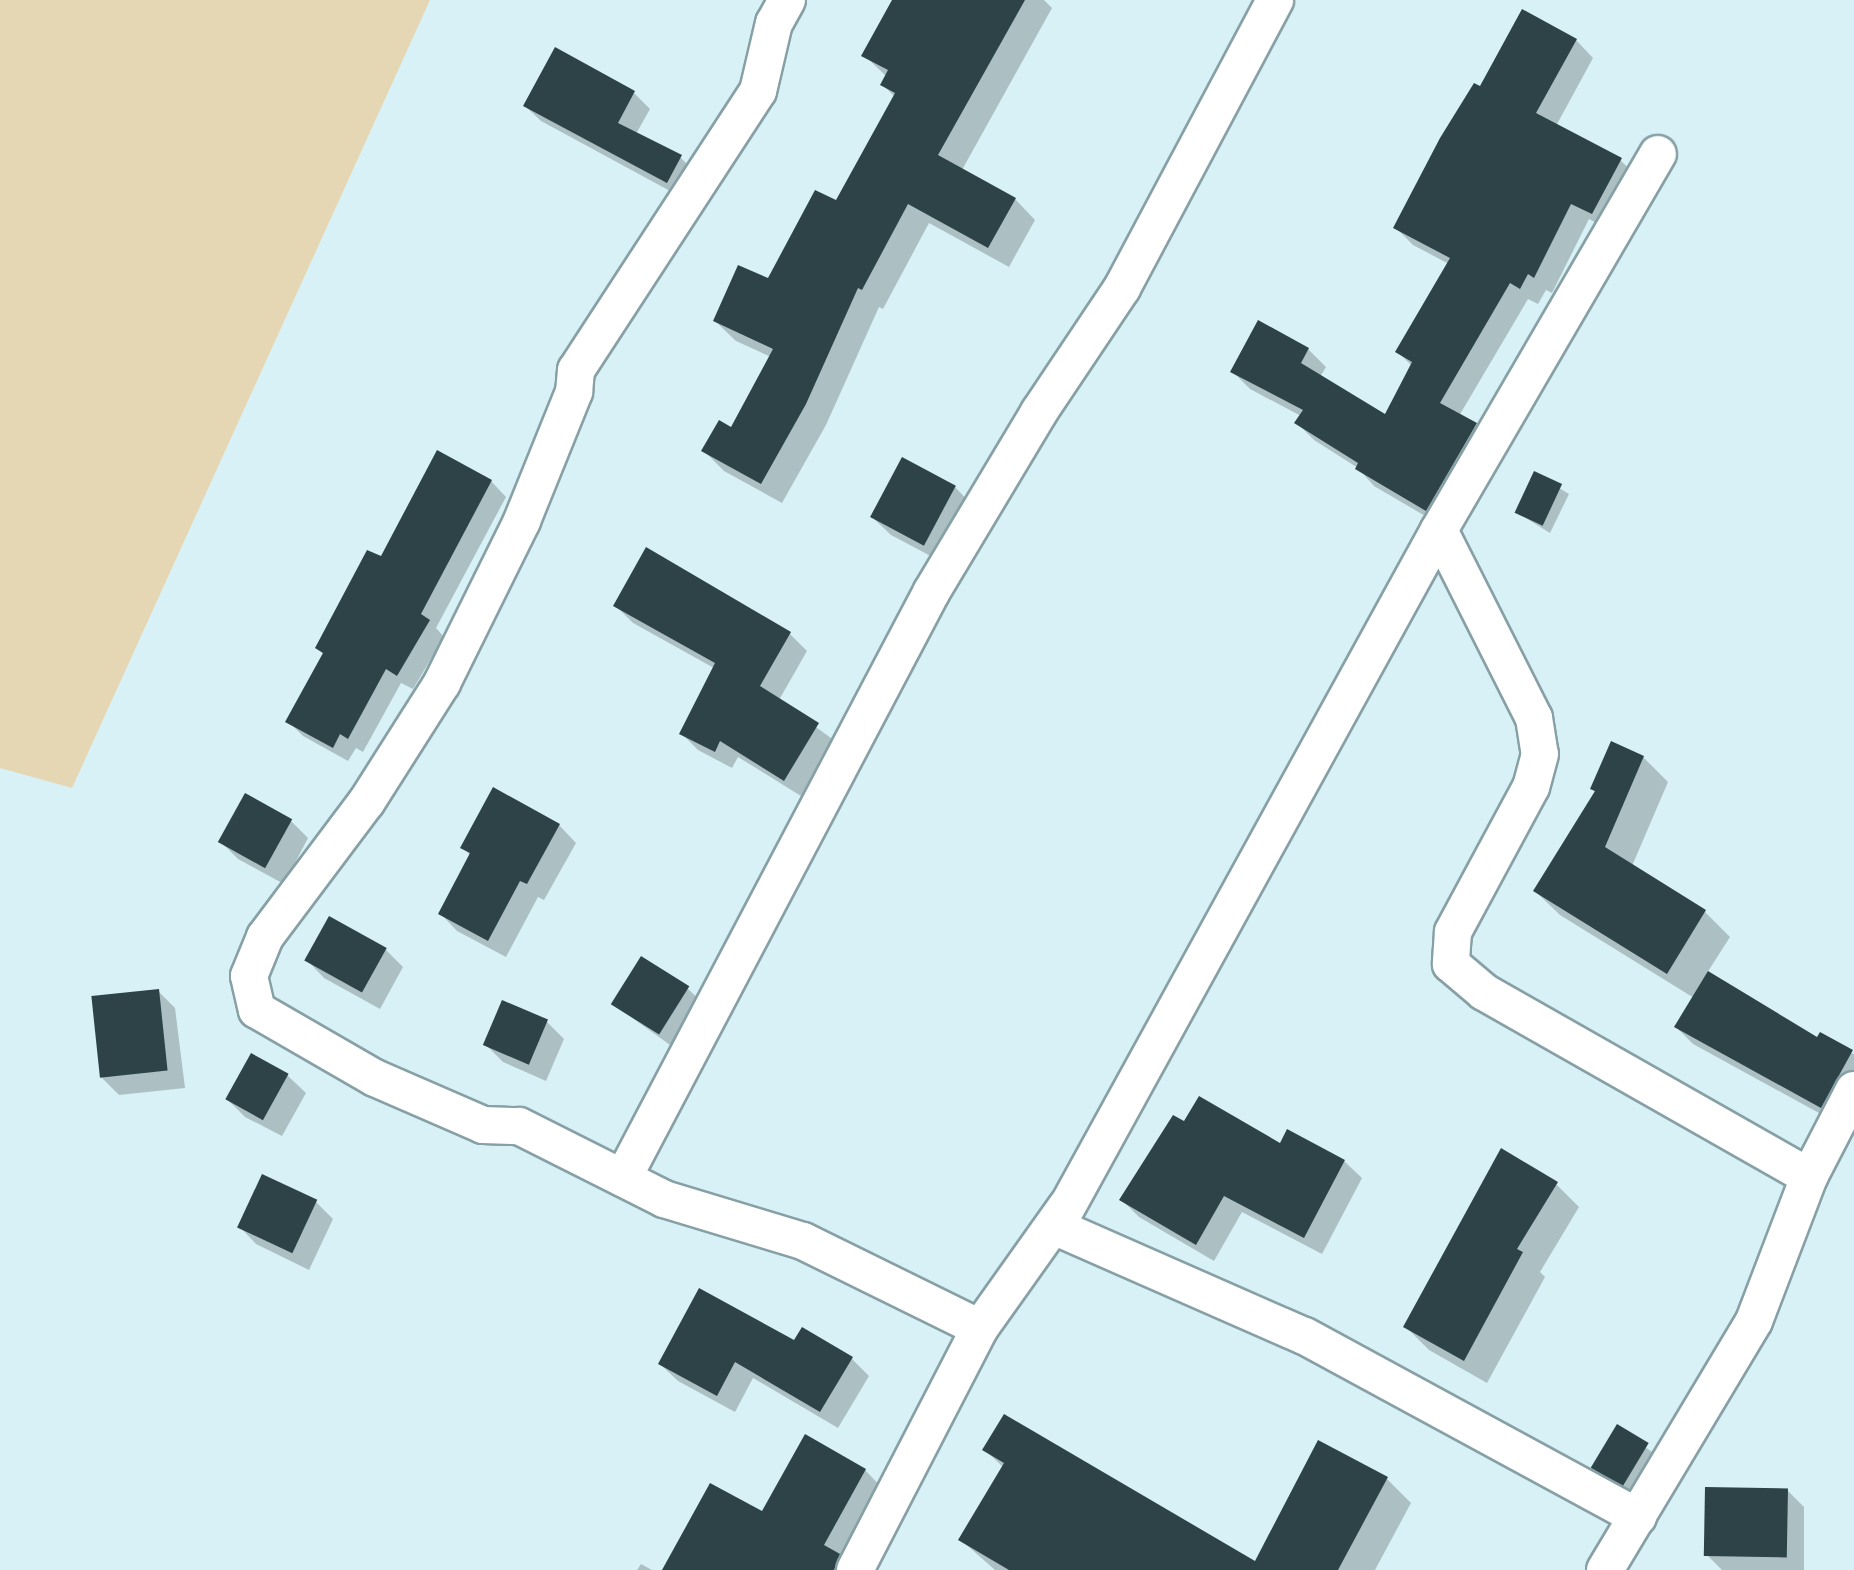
<!DOCTYPE html>
<html>
<head>
<meta charset="utf-8">
<style>
	body { margin:0 }
	#map { position:relative; width:1854px; height:1570px; overflow:hidden; background:#d7f1f6; font-family:Inter,sans-serif }
	div>[style] { position:absolute }
	[style*='--x'] { left:calc(var(--x)*1px); top:calc(var(--y)*1px); width:calc(var(--w)*1px); rotate:calc(var(--a)*1deg) }
	.green>* { inset:0; background:#e6d7b4 }
	.shadow>* { inset:0; background:#0003 }
	.building>* { inset:0; background:#2d4347; transform-origin:0 0 }
	.roads { filter:drop-shadow(2px 0 #87a0a5) drop-shadow(-2px 0 #87a0a5) drop-shadow(0 2px #87a0a5) drop-shadow(0 -2px #87a0a5) }
	.minor>* { height:36px; margin:-18px; padding:0 18px; transform-origin:18px; border-radius:18px; background:#fff }
	span { translate:-50% -50%; white-space:nowrap; text-align:center; line-height:1.15; -webkit-text-stroke:8px #f0fbfd; paint-order:stroke }
</style>
</head>
<body>
<div id="map">
	<div class="green">
		<i style="clip-path:polygon(0 0,430px 0,72px 788px,0 768px)"></i>
	</div>
	<div class="shadow">
		<i style="clip-path:polygon(920px 0,1044px 0,1052px 8px,962px 170px,1015px 199px,1035px 220px,1009px 267px,929px 223px,883px 309px,879px 307px,826px 425px,782px 503px,724px 471px,704px 451px,732px 430px,771px 357px,736px 341px,715px 321px,769px 281px,836px 203px,895px 97px,883px 85px,887px 77px,864px 55px)"></i>
		<i style="clip-path:polygon(1576px 40px,1593px 58px,1556px 126px,1620px 160px,1638px 177px,1609px 230px,1589px 219px,1552px 293px,1546px 290px,1538px 304px,1528px 299px,1459px 416px,1493px 442px,1444px 527px,1374px 486px,1358px 468px,1314px 440px,1297px 423px,1301px 416px,1250px 389px,1232px 371px,1308px 349px,1326px 367px,1320px 377px,1386px 417px,1412px 366px,1398px 352px,1449px 264px,1413px 245px,1396px 228px,1480px 89px)"></i>
		<i style="clip-path:polygon(634px 93px,650px 109px,636px 134px,680px 157px,696px 173px,683px 198px,541px 121px,525px 106px)"></i>
		<i style="clip-path:polygon(1534px 473px,1569px 494px,1550px 533px,1516px 512px)"></i>
		<i style="clip-path:polygon(491px 481px,506px 497px,436px 628px,444px 637px,413px 689px,401px 683px,363px 752px,356px 748px,348px 761px,303px 736px,288px 721px,324px 655px,318px 648px,382px 558px)"></i>
		<i style="clip-path:polygon(955px 487px,972px 505px,942px 562px,891px 535px,873px 518px)"></i>
		<i style="clip-path:polygon(616px 606px,790px 634px,807px 651px,779px 700px,835px 741px,801px 796px,738px 757px,732px 768px,698px 750px,681px 733px,714px 668px,633px 623px)"></i>
		<i style="clip-path:polygon(1643px 757px,1668px 782px,1632px 866px,1705px 912px,1730px 937px,1707px 973px,1818px 1040px,1854px 1054px,1854px 1096px,1839px 1124px,1693px 1044px,1676px 1027px,1694px 998px,1560px 915px,1535px 891px,1596px 793px,1592px 789px)"></i>
		<i style="clip-path:polygon(291px 821px,308px 838px,284px 884px,238px 859px,221px 842px)"></i>
		<i style="clip-path:polygon(559px 825px,576px 843px,544px 900px,538px 897px,506px 957px,457px 931px,440px 913px,471px 856px,463px 848px)"></i>
		<i style="clip-path:polygon(330px 918px,386px 950px,403px 967px,380px 1009px,324px 978px,307px 960px)"></i>
		<i style="clip-path:polygon(687px 988px,705px 1005px,677px 1050px,613px 1004px)"></i>
		<i style="clip-path:polygon(158px 991px,175px 1008px,185px 1088px,119px 1095px,102px 1078px)"></i>
		<i style="clip-path:polygon(547px 1022px,564px 1039px,546px 1081px,503px 1062px,486px 1045px)"></i>
		<i style="clip-path:polygon(252px 1056px,288px 1076px,306px 1093px,282px 1136px,245px 1117px,228px 1100px)"></i>
		<i style="clip-path:polygon(1280px 1146px,1344px 1161px,1362px 1178px,1322px 1254px,1242px 1212px,1214px 1261px,1139px 1217px,1122px 1200px)"></i>
		<i style="clip-path:polygon(1556px 1184px,1579px 1207px,1540px 1272px,1545px 1277px,1487px 1383px,1429px 1350px,1406px 1327px)"></i>
		<i style="clip-path:polygon(316px 1202px,333px 1219px,309px 1270px,256px 1244px,239px 1226px)"></i>
		<i style="clip-path:polygon(795px 1343px,852px 1359px,869px 1376px,838px 1428px,753px 1378px,735px 1412px,678px 1381px,660px 1364px)"></i>
		<i style="clip-path:polygon(1617px 1427px,1666px 1462px,1643px 1502px,1611px 1485px,1594px 1468px)"></i>
		<i style="clip-path:polygon(985px 1450px,1255px 1564px,1387px 1479px,1411px 1503px,1375px 1570px,995px 1570px,961px 1540px,1004px 1468px)"></i>
		<i style="clip-path:polygon(865px 1470px,889px 1495px,851px 1570px,665px 1570px,763px 1514px)"></i>
		<i style="clip-path:polygon(1787px 1490px,1804px 1507px,1804px 1570px,1722px 1570px,1707px 1555px)"></i>
		<i style="clip-path:polygon(641px 1564px,652px 1570px,637px 1570px)"></i>
	</div>
	<div class="building">
		<i style="clip-path:polygon(892px 0,1025px 0,938px 155px,1016px 198px,988px 248px,908px 204px,862px 290px,858px 288px,806px 404px,761px 484px,701px 451px,719px 420px,731px 427px,773px 349px,713px 321px,738px 265px,768px 278px,815px 190px,836px 200px,895px 93px,880px 85px,888px 70px,861px 56px)"></i>
		<i style="clip-path:polygon(1522px 9px,1577px 39px,1536px 113px,1622px 158px,1592px 214px,1571px 204px,1534px 278px,1528px 274px,1520px 289px,1510px 283px,1440px 403px,1477px 423px,1426px 511px,1355px 469px,1358px 463px,1294px 423px,1303px 410px,1230px 372px,1258px 320px,1309px 348px,1301px 363px,1385px 414px,1412px 362px,1395px 352px,1450px 258px,1393px 228px,1440px 138px,1474px 83px,1480px 86px)"></i>
		<i style="clip-path:polygon(555px 47px,635px 91px,618px 123px,682px 155px,667px 183px,523px 106px)"></i>
		<i style="clip-path:polygon(437px 450px,492px 480px,421px 614px,430px 620px,397px 676px,386px 669px,348px 739px,340px 734px,333px 748px,285px 722px,323px 653px,315px 648px,367px 550px,381px 556px)"></i>
		<i style="left:902px;top:457px;width:61px;height:68px;rotate:28deg"></i>
		<i style="left:1534px;top:471px;width:31px;height:46px;rotate:25deg"></i>
		<i style="clip-path:polygon(646px 547px,791px 632px,760px 686px,819px 723px,784px 781px,720px 741px,715px 752px,679px 734px,715px 663px,613px 606px)"></i>
		<i style="clip-path:polygon(1611px 741px,1644px 756px,1605px 847px,1706px 910px,1667px 974px,1533px 891px,1595px 791px,1590px 789px)"></i>
		<i style="clip-path:polygon(493px 787px,560px 824px,527px 884px,520px 881px,488px 941px,438px 914px,470px 853px,460px 848px)"></i>
		<i style="left:245px;top:793px;width:54px;height:56px;rotate:29deg"></i>
		<i style="left:329px;top:916px;width:66px;height:51px;rotate:29deg"></i>
		<i style="left:641px;top:956px;width:57px;height:57px;rotate:32deg"></i>
		<i style="clip-path:polygon(1708px 971px,1817px 1037px,1820px 1032px,1853px 1050px,1821px 1108px,1674px 1027px)"></i>
		<i style="left:159px;top:989px;width:82px;height:68px;rotate:84deg"></i>
		<i style="left:502px;top:1000px;width:50px;height:49px;rotate:23deg"></i>
		<i style="left:251px;top:1053px;width:43px;height:53px;rotate:29deg"></i>
		<i style="clip-path:polygon(1199px 1096px,1280px 1143px,1287px 1129px,1345px 1160px,1304px 1238px,1224px 1196px,1196px 1245px,1119px 1200px,1173px 1115px,1184px 1121px)"></i>
		<i style="clip-path:polygon(1501px 1148px,1558px 1182px,1517px 1249px,1523px 1252px,1464px 1361px,1403px 1327px)"></i>
		<i style="left:262px;top:1174px;width:61px;height:59px;rotate:25deg"></i>
		<i style="clip-path:polygon(699px 1288px,794px 1340px,802px 1327px,853px 1357px,820px 1412px,735px 1362px,717px 1396px,658px 1364px)"></i>
		<i style="clip-path:polygon(1004px 1414px,1255px 1561px,1318px 1440px,1388px 1477px,1338px 1570px,1009px 1570px,958px 1540px,1004px 1463px,982px 1450px)"></i>
		<i style="left:1617px;top:1424px;width:37px;height:51px;rotate:31deg"></i>
		<i style="clip-path:polygon(805px 1434px,866px 1469px,824px 1545px,840px 1554px,834px 1570px,662px 1570px,710px 1483px,762px 1511px)"></i>
		<i style="left:1705px;top:1487px;width:83px;height:69px;rotate:1deg"></i>
	</div>
	<div class="roads">
		<div class="minor">
			<i style="--x:787;--y:0;--w:26;--a:119"></i>
			<i style="--x:774;--y:23;--w:70;--a:103.2"></i>
			<i style="--x:758;--y:91;--w:333;--a:123.1"></i>
			<i style="--x:576;--y:370;--w:22;--a:95"></i>
			<i style="--x:574;--y:392;--w:139;--a:112"></i>
			<i style="--x:522;--y:521;--w:181;--a:116.3"></i>
			<i style="--x:442;--y:683;--w:140;--a:122.4"></i>
			<i style="--x:367;--y:801;--w:170;--a:126.9"></i>
			<i style="--x:265;--y:937;--w:42;--a:112.3"></i>
			<i style="--x:249;--y:976;--w:35;--a:77"></i>
			<i style="--x:257;--y:1010;--w:136;--a:30"></i>
			<i style="--x:375;--y:1078;--w:118;--a:23.5"></i>
			<i style="--x:483;--y:1125;--w:36;--a:2"></i>
			<i style="--x:519;--y:1126;--w:162;--a:26.7"></i>
			<i style="--x:664;--y:1199;--w:145;--a:16.8"></i>
			<i style="--x:803;--y:1241;--w:197;--a:26.2"></i>
			<i style="--x:1439;--y:530;--w:211;--a:63.2"></i>
			<i style="--x:1534;--y:718;--w:36;--a:81"></i>
			<i style="--x:1540;--y:754;--w:34;--a:105"></i>
			<i style="--x:1531;--y:787;--w:165;--a:118.3"></i>
			<i style="--x:1453;--y:932;--w:32;--a:94"></i>
			<i style="--x:1451;--y:964;--w:43;--a:40.3"></i>
			<i style="--x:1484;--y:992;--w:374;--a:29.6"></i>
			<i style="--x:623;--y:1178;--w:663;--a:-62.24"></i>
			<i style="--x:932;--y:591;--w:209;--a:-59.1"></i>
			<i style="--x:1039;--y:412;--w:149;--a:-56.2"></i>
			<i style="--x:1122;--y:288;--w:326;--a:-62"></i>
			<i style="--x:1638;--y:1517;--w:380;--a:-151.5"></i>
			<i style="--x:1304;--y:1336;--w:271;--a:-156.3"></i>
			<i style="--x:1056;--y:1227;--w:795;--a:-61.21"></i>
			<i style="--x:1439;--y:530;--w:435;--a:-59.8"></i>
			<i style="--x:855;--y:1570;--w:272;--a:-62.7"></i>
			<i style="--x:980;--y:1328;--w:148;--a:-54.6"></i>
			<i style="--x:1605;--y:1570;--w:290;--a:-59.1"></i>
			<i style="--x:1754;--y:1321;--w:154;--a:-69.1"></i>
			<i style="--x:1809;--y:1177;--w:98;--a:-62.7"></i>
		</div>
	</div>
</div>
</body>
</html>
